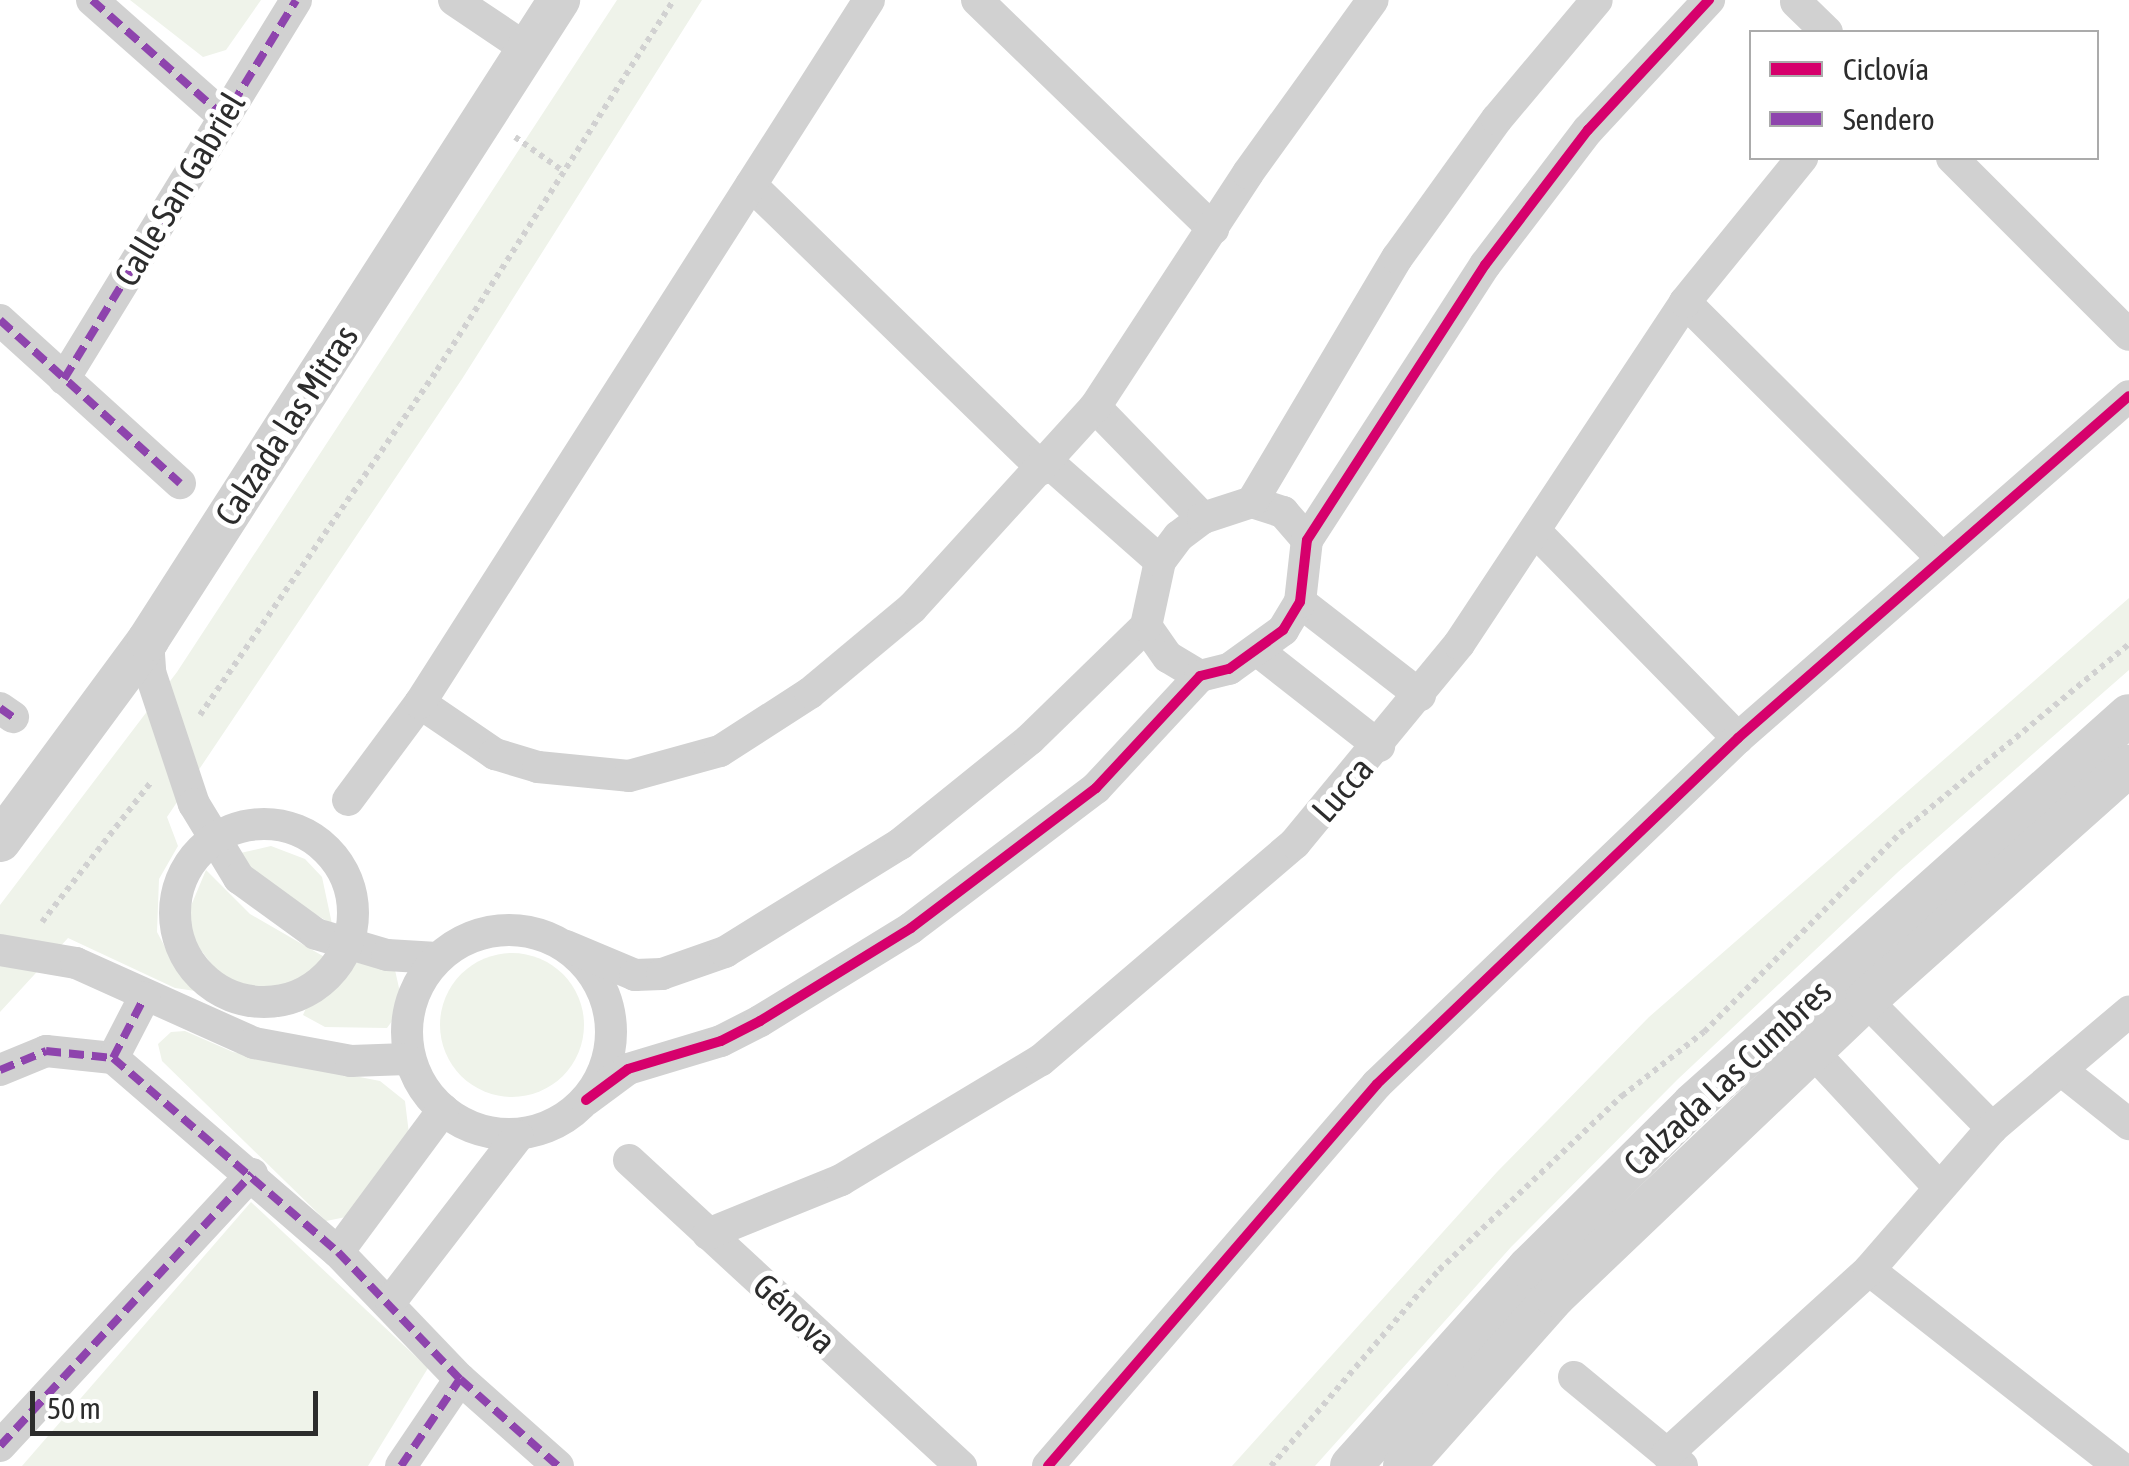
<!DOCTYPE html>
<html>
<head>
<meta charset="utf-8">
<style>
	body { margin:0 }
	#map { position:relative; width:2129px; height:1466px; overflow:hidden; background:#fff; font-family:"Asap Condensed",sans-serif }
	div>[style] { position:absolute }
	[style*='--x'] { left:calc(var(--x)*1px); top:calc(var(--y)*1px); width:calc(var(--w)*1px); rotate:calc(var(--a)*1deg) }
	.green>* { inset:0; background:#eff3ea }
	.round { border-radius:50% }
	.path>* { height:6px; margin-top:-3px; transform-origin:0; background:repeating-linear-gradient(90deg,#d1d1d1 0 5px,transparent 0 10px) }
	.minor>* { height:32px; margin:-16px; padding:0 16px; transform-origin:16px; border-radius:16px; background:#d1d1d1 }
	.minor>.ring { margin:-16px; padding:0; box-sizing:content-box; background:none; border:32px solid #d1d1d1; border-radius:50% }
	.tertiary>* { height:42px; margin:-21px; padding:0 21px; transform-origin:21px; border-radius:21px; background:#d1d1d1 }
	.quiet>* { height:8px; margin-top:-4px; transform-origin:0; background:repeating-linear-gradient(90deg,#8e44ad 0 15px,transparent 0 23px) }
	.cycleway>* { height:10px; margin:-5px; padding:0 5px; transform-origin:5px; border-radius:5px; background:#d6006c }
	span { translate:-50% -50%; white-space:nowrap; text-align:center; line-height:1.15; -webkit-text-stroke:10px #fff; paint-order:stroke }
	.street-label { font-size:35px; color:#2c2c2c }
	.legend { position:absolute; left:1749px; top:30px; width:350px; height:130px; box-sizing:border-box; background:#fff; border:2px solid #ababab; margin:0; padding:12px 18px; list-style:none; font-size:30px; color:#2c2c2c }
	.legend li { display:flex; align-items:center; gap:20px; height:50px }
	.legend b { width:50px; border:2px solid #ababab }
	.scale { position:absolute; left:30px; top:1391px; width:288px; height:45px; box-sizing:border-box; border:5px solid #2c2c2c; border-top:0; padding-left:12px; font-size:30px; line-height:35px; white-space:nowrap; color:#2c2c2c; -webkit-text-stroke:8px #fff; paint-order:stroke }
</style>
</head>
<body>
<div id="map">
	<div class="green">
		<i style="clip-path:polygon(130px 0,261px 0,226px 50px,203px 57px)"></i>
		<i style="clip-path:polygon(617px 0,702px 0,462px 379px,167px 817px,178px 846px,159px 879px,157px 932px,175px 966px,202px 992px,175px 988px,68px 938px,0 1012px,0 905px,177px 672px)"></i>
		<i style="clip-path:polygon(2129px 598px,2129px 670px,1898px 872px,1677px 1080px,1512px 1246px,1315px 1466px,1232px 1466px,1497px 1172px,1649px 1017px)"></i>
		<i style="clip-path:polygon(271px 846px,305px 859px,322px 877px,332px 924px,284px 896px,236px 854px)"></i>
		<i style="clip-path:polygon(206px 870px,250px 914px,328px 959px,291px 987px,266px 991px,221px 977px,192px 938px,188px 913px)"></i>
		<i class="round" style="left:440px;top:953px;width:144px;height:144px"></i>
		<i style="clip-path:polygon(353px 962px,395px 970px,403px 1006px,387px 1028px,325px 1027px,303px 1015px,310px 999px,340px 982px)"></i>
		<i style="clip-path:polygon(185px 1031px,233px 1052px,380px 1081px,405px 1101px,409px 1134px,346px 1217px,326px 1221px,162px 1061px,158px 1044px,171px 1032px)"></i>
		<i style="clip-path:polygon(251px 1202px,428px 1368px,368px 1466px,22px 1466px)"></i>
	</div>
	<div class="path">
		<i style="--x:515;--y:137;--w:59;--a:35.3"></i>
		<i style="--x:200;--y:715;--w:419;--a:-55.5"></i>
		<i style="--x:437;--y:370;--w:439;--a:-57.4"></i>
		<i style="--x:42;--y:922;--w:177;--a:-52.1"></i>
		<i style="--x:1271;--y:1466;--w:258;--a:-49.4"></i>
		<i style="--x:1439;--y:1270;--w:253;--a:-43.6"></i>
		<i style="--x:1622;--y:1096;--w:104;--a:-38"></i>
		<i style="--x:1704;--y:1032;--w:279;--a:-45.4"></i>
		<i style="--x:1900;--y:833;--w:297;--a:-39.5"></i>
	</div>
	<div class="minor">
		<i style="--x:92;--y:0;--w:174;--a:41.5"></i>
		<i style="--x:454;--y:0;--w:88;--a:33.9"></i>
		<i style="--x:977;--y:0;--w:329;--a:44.1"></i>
		<i style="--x:1796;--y:2;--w:43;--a:44.1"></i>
		<i style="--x:1952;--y:158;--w:250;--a:45"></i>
		<i style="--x:751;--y:185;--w:407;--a:44.2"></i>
		<i style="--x:1685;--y:302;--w:363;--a:44.9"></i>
		<i style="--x:0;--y:320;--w:243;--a:42.2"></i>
		<i style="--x:64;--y:379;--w:444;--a:-58.5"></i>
		<i style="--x:1095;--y:407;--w:155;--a:45.8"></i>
		<i style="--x:1049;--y:463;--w:148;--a:41.4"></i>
		<i style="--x:1252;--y:502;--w:33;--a:18"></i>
		<i style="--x:1283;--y:512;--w:37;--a:49"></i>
		<i style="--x:1535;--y:531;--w:290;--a:45.6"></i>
		<i style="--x:1300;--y:602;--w:152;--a:37.8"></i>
		<i style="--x:1146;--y:626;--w:38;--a:55"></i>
		<i style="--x:1168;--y:657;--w:37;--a:31"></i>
		<i style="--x:148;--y:640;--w:32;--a:86"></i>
		<i style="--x:150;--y:672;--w:139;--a:71.6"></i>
		<i style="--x:194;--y:804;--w:87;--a:58.7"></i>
		<i style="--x:239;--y:878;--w:95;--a:36"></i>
		<i style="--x:316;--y:934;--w:74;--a:16.5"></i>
		<i style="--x:387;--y:955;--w:50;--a:3.4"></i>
		<i style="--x:1258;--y:651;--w:154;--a:38.1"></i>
		<i style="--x:420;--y:703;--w:91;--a:34.2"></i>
		<i style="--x:495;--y:754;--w:45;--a:16.8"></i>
		<i style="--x:538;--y:767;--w:91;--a:5.6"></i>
		<i style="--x:629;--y:776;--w:94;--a:-15.4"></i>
		<i style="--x:720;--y:751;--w:107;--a:-32.8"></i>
		<i style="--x:810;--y:693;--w:133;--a:-39.8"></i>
		<i style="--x:912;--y:608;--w:272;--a:-47.7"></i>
		<i style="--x:1095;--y:407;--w:280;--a:-56.8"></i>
		<i style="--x:1248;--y:173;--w:213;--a:-54.2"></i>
		<i style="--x:0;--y:708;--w:16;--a:35"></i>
		<i style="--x:348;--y:800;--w:121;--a:-53.4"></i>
		<i style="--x:420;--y:703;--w:834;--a:-57.43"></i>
		<i class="ring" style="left:175px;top:824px;width:146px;height:146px"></i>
		<i class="ring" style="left:407px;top:930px;width:172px;height:172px"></i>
		<i style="--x:566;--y:946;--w:75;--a:22.8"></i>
		<i style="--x:635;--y:975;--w:27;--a:-2"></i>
		<i style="--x:662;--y:974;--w:67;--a:-19.2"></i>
		<i style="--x:725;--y:952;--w:206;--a:-31.7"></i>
		<i style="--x:900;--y:844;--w:167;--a:-38.9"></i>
		<i style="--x:1030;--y:739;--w:162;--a:-44.2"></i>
		<i style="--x:1146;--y:626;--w:66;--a:-77.8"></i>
		<i style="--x:1160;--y:561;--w:31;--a:-53"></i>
		<i style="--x:1179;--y:536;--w:30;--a:-37"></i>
		<i style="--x:1203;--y:518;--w:52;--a:-18.1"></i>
		<i style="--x:1252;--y:502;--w:284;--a:-59.3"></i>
		<i style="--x:1397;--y:258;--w:171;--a:-54.3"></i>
		<i style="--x:1497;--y:119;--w:155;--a:-50"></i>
		<i style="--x:0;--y:950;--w:77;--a:9.7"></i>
		<i style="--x:76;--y:963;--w:195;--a:24.2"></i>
		<i style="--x:254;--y:1043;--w:99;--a:10.5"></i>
		<i style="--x:351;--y:1061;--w:56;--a:-2"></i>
		<i style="--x:1849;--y:983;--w:204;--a:45.4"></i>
		<i style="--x:1798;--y:1036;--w:205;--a:47"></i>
		<i style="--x:113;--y:1058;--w:68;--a:-62.7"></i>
		<i style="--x:0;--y:1070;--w:50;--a:-22.4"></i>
		<i style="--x:46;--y:1051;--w:67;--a:6"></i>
		<i style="--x:113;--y:1058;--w:297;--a:40.8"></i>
		<i style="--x:338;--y:1252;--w:176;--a:46.2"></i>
		<i style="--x:460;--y:1379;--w:131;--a:41.6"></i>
		<i style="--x:2061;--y:1070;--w:87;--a:38.5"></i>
		<i style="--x:586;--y:1100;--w:52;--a:-36.4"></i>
		<i style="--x:628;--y:1069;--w:97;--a:-16.8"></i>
		<i style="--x:721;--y:1041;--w:44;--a:-27.1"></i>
		<i style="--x:760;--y:1021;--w:177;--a:-31.6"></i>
		<i style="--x:911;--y:928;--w:232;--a:-37.1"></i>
		<i style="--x:1096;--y:788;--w:153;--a:-47.1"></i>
		<i style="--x:1200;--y:676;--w:30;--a:-14"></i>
		<i style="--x:1229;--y:669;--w:67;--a:-35.8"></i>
		<i style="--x:1283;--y:630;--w:33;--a:-59"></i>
		<i style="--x:1300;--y:602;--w:62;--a:-83.6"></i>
		<i style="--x:1307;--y:540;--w:328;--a:-57.1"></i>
		<i style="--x:1485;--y:265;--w:170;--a:-52.7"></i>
		<i style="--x:1588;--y:130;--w:178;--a:-47.1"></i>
		<i style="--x:629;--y:1160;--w:452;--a:42.7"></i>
		<i style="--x:708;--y:1234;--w:144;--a:-22.1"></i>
		<i style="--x:841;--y:1180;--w:233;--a:-31"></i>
		<i style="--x:1041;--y:1060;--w:334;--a:-40.5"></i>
		<i style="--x:1295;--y:843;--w:258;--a:-50.5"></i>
		<i style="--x:1459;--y:644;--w:410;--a:-56.5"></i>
		<i style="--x:1685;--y:302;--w:186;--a:-50.9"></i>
		<i style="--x:338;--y:1252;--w:177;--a:-53.5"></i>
		<i style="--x:1869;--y:1270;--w:318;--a:38.1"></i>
		<i style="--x:391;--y:1301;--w:208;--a:-52.4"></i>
		<i style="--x:1574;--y:1377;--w:140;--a:39.5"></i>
		<i style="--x:0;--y:1446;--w:371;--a:-47.2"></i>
		<i style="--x:1667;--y:1454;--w:273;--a:-42.3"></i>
		<i style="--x:1869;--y:1270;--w:188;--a:-49.1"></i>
		<i style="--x:1992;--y:1128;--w:180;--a:-40.3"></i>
		<i style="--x:401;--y:1466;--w:105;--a:-55.9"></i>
		<i style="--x:1048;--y:1466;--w:504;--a:-49.26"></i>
		<i style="--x:1377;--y:1084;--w:500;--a:-43.78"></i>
		<i style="--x:1738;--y:738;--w:519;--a:-41.18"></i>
	</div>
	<div class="tertiary">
		<i style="--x:0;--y:841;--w:250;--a:-53.6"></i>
		<i style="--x:148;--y:640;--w:761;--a:-57.29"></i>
		<i style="--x:1351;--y:1466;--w:266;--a:-48.2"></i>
		<i style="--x:1528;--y:1268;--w:233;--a:-44.8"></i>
		<i style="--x:1693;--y:1104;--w:584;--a:-41.74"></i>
		<i style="--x:1404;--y:1466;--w:227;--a:-48.4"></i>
		<i style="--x:1555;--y:1296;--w:429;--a:-43.6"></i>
		<i style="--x:1866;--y:1000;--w:352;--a:-41.7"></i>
	</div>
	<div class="quiet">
		<i style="--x:92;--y:0;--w:174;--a:41.5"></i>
		<i style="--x:0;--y:320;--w:243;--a:42.2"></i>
		<i style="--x:64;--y:379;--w:444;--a:-58.5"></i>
		<i style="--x:0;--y:708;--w:16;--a:35"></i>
		<i style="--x:113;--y:1058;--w:68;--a:-62.7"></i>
		<i style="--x:0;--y:1070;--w:50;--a:-22.4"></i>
		<i style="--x:46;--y:1051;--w:67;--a:6"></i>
		<i style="--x:113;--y:1058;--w:297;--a:40.8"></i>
		<i style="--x:338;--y:1252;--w:176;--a:46.2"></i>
		<i style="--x:460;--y:1379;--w:131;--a:41.6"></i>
		<i style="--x:0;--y:1446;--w:371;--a:-47.2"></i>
		<i style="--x:401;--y:1466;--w:105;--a:-55.9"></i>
	</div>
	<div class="cycleway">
		<i style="--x:586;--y:1100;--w:52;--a:-36.4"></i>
		<i style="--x:628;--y:1069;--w:97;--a:-16.8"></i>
		<i style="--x:721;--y:1041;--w:44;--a:-27.1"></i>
		<i style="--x:760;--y:1021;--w:177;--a:-31.6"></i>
		<i style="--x:911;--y:928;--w:232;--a:-37.1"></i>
		<i style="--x:1096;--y:788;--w:153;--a:-47.1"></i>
		<i style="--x:1200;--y:676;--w:30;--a:-14"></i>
		<i style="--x:1229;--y:669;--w:67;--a:-35.8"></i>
		<i style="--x:1283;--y:630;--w:33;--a:-59"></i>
		<i style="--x:1300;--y:602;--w:62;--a:-83.6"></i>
		<i style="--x:1307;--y:540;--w:328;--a:-57.1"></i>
		<i style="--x:1485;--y:265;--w:170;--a:-52.7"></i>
		<i style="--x:1588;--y:130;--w:178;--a:-47.1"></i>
		<i style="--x:1048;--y:1466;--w:504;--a:-49.26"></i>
		<i style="--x:1377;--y:1084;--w:500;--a:-43.78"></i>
		<i style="--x:1738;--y:738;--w:519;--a:-41.18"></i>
	</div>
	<div class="street-label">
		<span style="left:179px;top:189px;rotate:-59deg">Calle San Gabriel</span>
		<span style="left:286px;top:425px;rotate:-57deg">Calzada las Mitras</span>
		<span style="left:1342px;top:789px;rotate:-49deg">Lucca</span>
		<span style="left:1727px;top:1077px;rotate:-43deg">Calzada Las Cumbres</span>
		<span style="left:795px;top:1313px;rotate:43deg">Génova</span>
	</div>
	<ul class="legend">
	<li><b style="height:12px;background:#d6006c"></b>Ciclovía</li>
	<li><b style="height:12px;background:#8e44ad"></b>Sendero</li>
	</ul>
	<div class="scale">50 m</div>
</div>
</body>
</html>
